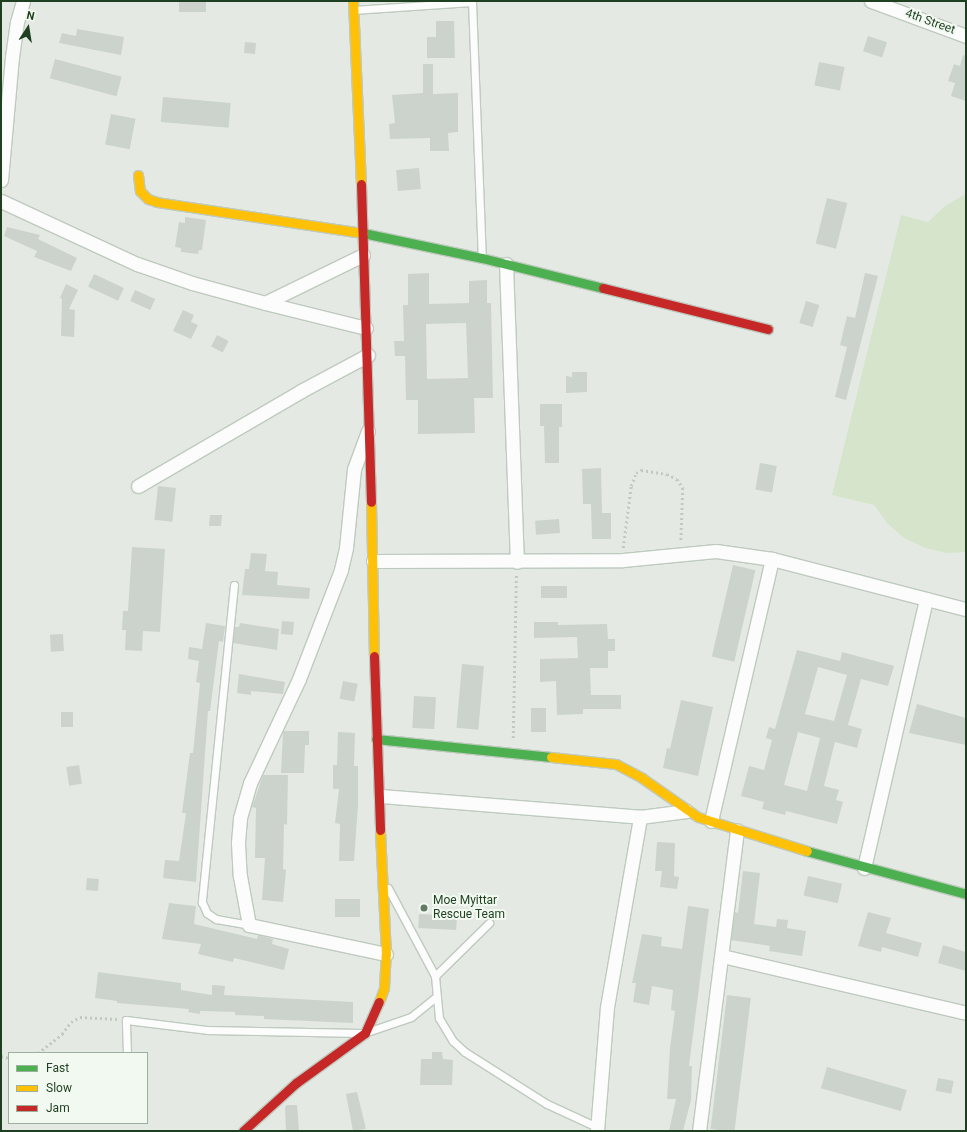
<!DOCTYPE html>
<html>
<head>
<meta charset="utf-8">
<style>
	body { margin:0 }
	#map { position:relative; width:967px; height:1132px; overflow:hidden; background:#e4eae3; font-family:Roboto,sans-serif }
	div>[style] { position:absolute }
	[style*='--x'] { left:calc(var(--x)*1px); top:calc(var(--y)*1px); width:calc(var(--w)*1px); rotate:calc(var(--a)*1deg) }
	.green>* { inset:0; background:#d5e4ca }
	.building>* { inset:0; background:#ccd3cc; transform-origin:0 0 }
	.path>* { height:2.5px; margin-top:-1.25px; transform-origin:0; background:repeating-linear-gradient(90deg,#c0cac0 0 2px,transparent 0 5px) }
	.roads { filter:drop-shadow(1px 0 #bfcabf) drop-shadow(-1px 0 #bfcabf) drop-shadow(0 1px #bfcabf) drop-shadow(0 -1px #bfcabf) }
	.lane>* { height:7px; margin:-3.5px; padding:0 3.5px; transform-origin:3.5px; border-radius:3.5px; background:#fbfcfb }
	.street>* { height:13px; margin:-6.5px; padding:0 6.5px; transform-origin:6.5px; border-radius:6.5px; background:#fbfcfb }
	.fast>* { height:9px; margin:-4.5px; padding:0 4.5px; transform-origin:4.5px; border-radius:4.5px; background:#4caf50 }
	.slow>* { height:9px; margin:-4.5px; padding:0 4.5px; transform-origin:4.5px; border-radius:4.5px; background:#ffc107 }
	.jam>* { height:9px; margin:-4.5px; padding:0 4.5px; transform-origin:4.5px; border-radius:4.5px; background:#c62828 }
	.dots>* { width:11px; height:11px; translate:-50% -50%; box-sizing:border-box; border:2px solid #f2f9f1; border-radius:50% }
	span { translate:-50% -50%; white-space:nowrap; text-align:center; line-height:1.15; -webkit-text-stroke:4px #f2f9f1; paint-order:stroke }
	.street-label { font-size:12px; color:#1e3f20 }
	.poi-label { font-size:12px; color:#1e3f20 }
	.left { translate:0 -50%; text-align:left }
	.frame { position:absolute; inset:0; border:2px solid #1e3f20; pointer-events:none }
	.legend { position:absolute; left:8px; top:1052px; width:140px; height:72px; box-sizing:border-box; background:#f2f9f1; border:1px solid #9daf9d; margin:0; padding:5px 7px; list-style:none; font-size:12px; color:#1e3f20 }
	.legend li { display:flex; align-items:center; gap:8px; height:20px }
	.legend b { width:20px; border:1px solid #9daf9d }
	.north { position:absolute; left:8px; top:8px; width:40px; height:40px; -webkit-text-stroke:3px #f2f9f1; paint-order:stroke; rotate:12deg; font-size:11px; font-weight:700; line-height:16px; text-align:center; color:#1e3f20 }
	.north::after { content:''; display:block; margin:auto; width:14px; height:18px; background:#1e3f20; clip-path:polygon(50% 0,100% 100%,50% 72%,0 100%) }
</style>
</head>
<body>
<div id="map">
	<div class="green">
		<i style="clip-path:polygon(966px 194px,966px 552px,947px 553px,925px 548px,904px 538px,887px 523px,874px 505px,832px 495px,901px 215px,928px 222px,945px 206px)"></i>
	</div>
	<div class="building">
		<i style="left:179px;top:1px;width:27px;height:11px"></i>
		<i style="clip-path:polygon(436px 21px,454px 21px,455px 58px,427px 58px,427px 37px,436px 37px)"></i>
		<i style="clip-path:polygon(77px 29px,124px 37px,121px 55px,59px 43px,62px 33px,76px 36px)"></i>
		<i style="left:868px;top:36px;width:20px;height:16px;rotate:18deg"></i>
		<i style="left:245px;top:42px;width:11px;height:11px;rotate:5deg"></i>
		<i style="clip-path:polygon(963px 55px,966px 56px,966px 101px,951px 96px,955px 83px,948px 81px,954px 64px,960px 66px)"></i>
		<i style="left:55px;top:59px;width:69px;height:20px;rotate:15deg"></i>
		<i style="left:819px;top:62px;width:26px;height:24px;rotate:11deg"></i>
		<i style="clip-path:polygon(423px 64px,433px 64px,433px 94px,458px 93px,458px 132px,448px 133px,449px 151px,430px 151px,430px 138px,390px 139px,389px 124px,395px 123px,392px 95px,423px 93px)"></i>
		<i style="left:163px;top:97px;width:68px;height:25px;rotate:5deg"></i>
		<i style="left:111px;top:114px;width:25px;height:31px;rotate:11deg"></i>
		<i style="left:419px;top:168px;width:21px;height:23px;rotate:85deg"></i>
		<i style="left:827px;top:198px;width:21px;height:47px;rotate:14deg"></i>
		<i style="clip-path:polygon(185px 217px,206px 220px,202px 250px,199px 250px,198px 254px,181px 252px,181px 248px,175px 247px,179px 222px,185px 223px)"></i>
		<i style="clip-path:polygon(7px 227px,40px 235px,38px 239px,77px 258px,71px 271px,34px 257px,37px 251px,4px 236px)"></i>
		<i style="clip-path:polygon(evenodd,429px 273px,429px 304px,469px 303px,469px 281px,487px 280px,487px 303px,491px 303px,493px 398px,474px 398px,475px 433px,418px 434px,418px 400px,406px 400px,405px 356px,395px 356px,394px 341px,404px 341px,403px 305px,408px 305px,408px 274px,429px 273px,466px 323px,468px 378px,427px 379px,426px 324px,466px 323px)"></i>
		<i style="clip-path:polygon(865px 273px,878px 276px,846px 400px,835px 397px,847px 347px,840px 345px,847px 316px,855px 318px)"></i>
		<i style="left:94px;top:274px;width:33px;height:14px;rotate:25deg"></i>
		<i style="clip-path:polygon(66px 284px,78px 290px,69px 309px,75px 310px,74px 337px,61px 336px,62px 299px,60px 298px)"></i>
		<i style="left:135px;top:290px;width:22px;height:12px;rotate:24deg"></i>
		<i style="left:806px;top:301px;width:14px;height:23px;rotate:17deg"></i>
		<i style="clip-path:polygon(183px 310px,194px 315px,191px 322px,198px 325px,191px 339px,173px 331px)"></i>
		<i style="left:217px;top:335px;width:13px;height:13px;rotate:27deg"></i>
		<i style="clip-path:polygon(572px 372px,587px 372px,587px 392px,566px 393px,566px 376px,572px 377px)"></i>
		<i style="clip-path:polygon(540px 404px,562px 404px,562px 427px,559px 427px,559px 463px,545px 463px,544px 426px,540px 426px)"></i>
		<i style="left:760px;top:463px;width:17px;height:27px;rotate:10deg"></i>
		<i style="clip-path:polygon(601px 468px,602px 513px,611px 513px,611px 539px,592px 539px,591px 504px,583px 504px,582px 469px)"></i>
		<i style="left:158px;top:486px;width:18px;height:34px;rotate:6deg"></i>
		<i style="clip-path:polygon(210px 515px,222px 515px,221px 526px,209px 526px)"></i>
		<i style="left:559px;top:519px;width:14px;height:24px;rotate:86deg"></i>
		<i style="clip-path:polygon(132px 547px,165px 549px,160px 632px,143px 631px,142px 651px,125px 650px,126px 630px,122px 630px,123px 611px,128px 611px)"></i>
		<i style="clip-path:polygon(251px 553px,267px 554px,265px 571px,278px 572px,277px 585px,310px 588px,309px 599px,242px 595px,245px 569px,249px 569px)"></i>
		<i style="left:733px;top:565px;width:23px;height:94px;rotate:13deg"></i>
		<i style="left:567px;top:586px;width:12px;height:26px;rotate:90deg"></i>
		<i style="left:282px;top:621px;width:12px;height:13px;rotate:5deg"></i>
		<i style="clip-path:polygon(534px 622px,558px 622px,558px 625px,607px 624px,608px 639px,615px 639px,615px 651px,608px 651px,608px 668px,590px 668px,591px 695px,621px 695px,621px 709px,583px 709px,583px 714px,557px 715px,556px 681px,540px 682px,540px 659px,578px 658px,577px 637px,534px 638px)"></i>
		<i style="clip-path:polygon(206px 623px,225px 626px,223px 642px,219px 641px,210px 711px,208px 711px,196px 882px,163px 878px,165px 860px,179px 861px,186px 813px,182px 813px,190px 753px,193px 753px,200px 683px,196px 682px,199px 661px,188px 659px,189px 647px,202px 649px)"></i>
		<i style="clip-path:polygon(240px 623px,279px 629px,277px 650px,233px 643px,235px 627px,239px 627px)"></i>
		<i style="left:63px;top:634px;width:17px;height:13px;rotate:87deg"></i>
		<i style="clip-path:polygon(evenodd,797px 650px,840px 661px,842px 652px,894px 666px,888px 686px,861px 679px,848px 725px,862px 729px,857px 748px,835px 742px,824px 786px,839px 790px,836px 800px,843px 802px,837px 824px,786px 811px,785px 815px,762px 809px,764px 802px,741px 796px,749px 766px,764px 770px,772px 740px,766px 738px,769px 727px,775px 729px,797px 650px,818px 667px,847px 675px,834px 721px,805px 714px,818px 667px,797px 650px,798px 732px,820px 738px,807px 791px,784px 785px,798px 732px)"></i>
		<i style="left:462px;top:664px;width:22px;height:64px;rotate:5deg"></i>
		<i style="clip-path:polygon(239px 674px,285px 682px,283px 694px,251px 691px,251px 695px,237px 693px)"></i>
		<i style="left:343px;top:681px;width:15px;height:18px;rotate:11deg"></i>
		<i style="left:414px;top:696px;width:22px;height:32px;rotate:3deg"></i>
		<i style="clip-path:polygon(681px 700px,713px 707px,698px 776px,663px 768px,667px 748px,670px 749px)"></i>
		<i style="clip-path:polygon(917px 704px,966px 718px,966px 745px,909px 733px)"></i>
		<i style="left:531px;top:708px;width:15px;height:24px"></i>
		<i style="left:61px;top:712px;width:12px;height:15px"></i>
		<i style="clip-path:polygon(283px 731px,309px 731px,309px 745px,305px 745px,304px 773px,281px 773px)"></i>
		<i style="clip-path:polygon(338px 732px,355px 733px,354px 766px,358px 766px,358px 805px,354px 861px,339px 861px,340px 824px,335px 823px,339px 789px,333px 789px,333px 765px,337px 765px)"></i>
		<i style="left:79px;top:765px;width:19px;height:13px;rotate:81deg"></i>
		<i style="clip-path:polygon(263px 775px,288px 775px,287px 825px,284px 824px,283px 869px,286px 870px,283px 902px,262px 900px,265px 858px,255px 858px,256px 808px,252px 807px)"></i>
		<i style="clip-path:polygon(657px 842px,675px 843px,674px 876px,679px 877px,677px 889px,660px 887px,662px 871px,655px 871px)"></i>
		<i style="clip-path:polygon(743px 871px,760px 873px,754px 924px,776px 927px,777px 919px,788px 920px,787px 928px,806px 931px,802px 956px,769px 951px,770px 946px,731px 940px,735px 912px,738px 913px)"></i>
		<i style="left:808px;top:876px;width:35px;height:20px;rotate:13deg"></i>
		<i style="left:87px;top:878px;width:12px;height:12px;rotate:5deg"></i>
		<i style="left:335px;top:899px;width:25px;height:18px"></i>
		<i style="clip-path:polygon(169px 903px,196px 906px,194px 924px,257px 939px,258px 935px,273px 939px,272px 944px,289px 949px,284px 970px,234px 958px,233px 962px,198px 954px,201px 944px,162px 939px)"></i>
		<i style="clip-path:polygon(688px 906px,709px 909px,689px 1066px,692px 1066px,691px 1100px,683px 1131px,669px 1131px,676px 1099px,667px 1099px,670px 1048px,675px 1011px,671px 1010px,673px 990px,652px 986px,649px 1005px,633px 1002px,636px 983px,632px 983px,642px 934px,662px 937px,661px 946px,682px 949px)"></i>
		<i style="clip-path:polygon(868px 912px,891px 918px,886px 933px,922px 943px,918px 957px,882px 947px,881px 952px,858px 946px)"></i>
		<i style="left:419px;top:914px;width:38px;height:14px;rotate:3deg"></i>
		<i style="clip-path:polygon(943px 945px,966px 952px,966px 971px,938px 963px)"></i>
		<i style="clip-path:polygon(98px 972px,181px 983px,181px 990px,212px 995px,212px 985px,225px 986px,224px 995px,353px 1002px,353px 1023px,264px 1019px,264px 1016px,235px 1015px,235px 1012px,200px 1011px,200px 1014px,188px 1012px,189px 1009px,117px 1003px,117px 1001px,95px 998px)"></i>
		<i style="left:727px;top:995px;width:24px;height:135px;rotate:7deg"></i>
		<i style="clip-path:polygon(432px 1052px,442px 1052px,443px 1059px,453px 1060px,452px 1085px,420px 1085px,421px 1059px,432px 1059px)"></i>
		<i style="left:827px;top:1067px;width:83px;height:22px;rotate:16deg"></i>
		<i style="left:938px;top:1078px;width:16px;height:13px;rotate:11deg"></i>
		<i style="clip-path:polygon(357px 1092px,366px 1129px,353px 1131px,346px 1094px)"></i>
		<i style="clip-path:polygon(287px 1105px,297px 1105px,299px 1131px,286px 1131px,285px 1107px)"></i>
	</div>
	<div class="path">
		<i style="--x:623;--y:548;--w:63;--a:-82.6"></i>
		<i style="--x:631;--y:486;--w:14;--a:-69"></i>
		<i style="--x:636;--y:473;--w:6;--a:-31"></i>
		<i style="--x:641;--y:470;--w:26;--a:9"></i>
		<i style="--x:667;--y:474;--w:11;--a:27"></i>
		<i style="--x:677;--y:479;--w:11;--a:56"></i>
		<i style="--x:683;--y:488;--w:54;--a:92.1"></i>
		<i style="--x:513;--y:738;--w:163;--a:-88.9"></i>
		<i style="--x:38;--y:1053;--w:31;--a:-38"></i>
		<i style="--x:62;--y:1034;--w:15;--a:-53"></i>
		<i style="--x:71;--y:1022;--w:10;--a:-29"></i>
		<i style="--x:80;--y:1017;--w:37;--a:3"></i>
		<i style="--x:1;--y:1056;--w:8;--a:14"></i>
	</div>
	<div class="roads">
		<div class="lane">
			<i style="--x:472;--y:1;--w:257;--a:87.8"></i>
			<i style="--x:353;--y:10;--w:119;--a:-3.8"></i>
			<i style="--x:234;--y:585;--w:319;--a:95.8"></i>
			<i style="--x:202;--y:902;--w:12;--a:66"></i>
			<i style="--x:207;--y:913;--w:11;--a:34"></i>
			<i style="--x:216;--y:919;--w:34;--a:10"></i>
			<i style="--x:388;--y:888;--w:100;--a:61.9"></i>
			<i style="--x:435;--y:976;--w:42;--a:84.6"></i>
			<i style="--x:439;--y:1018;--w:27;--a:59"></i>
			<i style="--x:453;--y:1041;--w:16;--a:43"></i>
			<i style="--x:465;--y:1052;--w:97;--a:32.4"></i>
			<i style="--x:547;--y:1104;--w:55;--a:24.7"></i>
			<i style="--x:435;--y:976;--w:76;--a:-44.5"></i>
			<i style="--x:370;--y:1031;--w:43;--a:-18.9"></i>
			<i style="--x:411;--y:1017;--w:32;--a:-39"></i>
			<i style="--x:127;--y:1053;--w:33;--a:-92"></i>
			<i style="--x:126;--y:1020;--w:83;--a:7"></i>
			<i style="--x:208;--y:1030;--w:152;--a:1.1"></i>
		</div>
		<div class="street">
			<i style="--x:871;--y:1;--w:101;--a:20.2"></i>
			<i style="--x:1;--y:180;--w:123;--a:-84.9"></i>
			<i style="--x:12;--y:57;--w:35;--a:-82"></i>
			<i style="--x:17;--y:22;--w:22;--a:-74"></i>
			<i style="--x:1;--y:201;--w:150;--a:24.9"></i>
			<i style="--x:137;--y:264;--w:58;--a:19.1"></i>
			<i style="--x:192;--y:283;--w:76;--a:15.3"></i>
			<i style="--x:363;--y:255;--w:109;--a:153.9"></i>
			<i style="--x:265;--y:303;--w:104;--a:13.9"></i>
			<i style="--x:506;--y:264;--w:298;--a:87.9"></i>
			<i style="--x:368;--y:431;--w:40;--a:110.2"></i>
			<i style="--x:354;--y:469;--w:79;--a:95.8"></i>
			<i style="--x:346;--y:548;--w:23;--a:103"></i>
			<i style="--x:341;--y:570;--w:117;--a:111.1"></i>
			<i style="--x:299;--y:679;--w:115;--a:115.2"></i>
			<i style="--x:250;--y:783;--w:37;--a:106"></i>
			<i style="--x:240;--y:819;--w:24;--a:95"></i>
			<i style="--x:238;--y:843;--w:33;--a:87"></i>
			<i style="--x:240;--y:876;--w:50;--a:79.6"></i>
			<i style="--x:249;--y:925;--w:140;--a:12"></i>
			<i style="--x:138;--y:486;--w:189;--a:-30.2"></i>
			<i style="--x:301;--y:391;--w:76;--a:-28.2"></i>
			<i style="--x:373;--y:561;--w:250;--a:-0.2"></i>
			<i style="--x:623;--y:560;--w:93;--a:-5.5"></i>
			<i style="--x:716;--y:551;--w:57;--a:8.1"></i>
			<i style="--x:381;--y:796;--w:260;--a:4.6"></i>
			<i style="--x:640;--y:817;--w:47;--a:-7.3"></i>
			<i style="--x:711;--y:821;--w:269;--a:-76.9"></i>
			<i style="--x:772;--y:559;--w:200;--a:14.5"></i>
			<i style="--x:864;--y:868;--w:276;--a:-77"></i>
			<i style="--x:722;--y:956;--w:251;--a:13.1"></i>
			<i style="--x:597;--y:1131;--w:124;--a:-85.4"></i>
			<i style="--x:607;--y:1007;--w:193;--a:-80.1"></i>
			<i style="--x:699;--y:1131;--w:303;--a:-82.8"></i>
		</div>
		<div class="fast">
			<i style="--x:363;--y:233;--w:122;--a:11.9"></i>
			<i style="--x:482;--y:258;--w:125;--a:13.9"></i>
			<i style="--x:376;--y:739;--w:176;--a:5.9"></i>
			<i style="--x:807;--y:851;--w:165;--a:15.1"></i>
		</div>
		<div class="slow">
			<i style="--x:353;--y:1;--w:183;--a:87.5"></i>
			<i style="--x:138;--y:175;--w:16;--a:83"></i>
			<i style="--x:140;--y:191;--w:11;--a:45"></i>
			<i style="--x:148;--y:199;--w:9;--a:18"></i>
			<i style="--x:157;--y:202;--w:208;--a:8.6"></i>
			<i style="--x:371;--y:502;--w:154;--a:88.9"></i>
			<i style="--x:551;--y:757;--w:65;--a:6.1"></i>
			<i style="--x:616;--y:764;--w:30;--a:28"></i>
			<i style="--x:642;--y:778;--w:68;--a:34.9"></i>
			<i style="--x:698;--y:817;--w:114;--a:17.3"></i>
			<i style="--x:379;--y:1002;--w:15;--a:-70"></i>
			<i style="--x:384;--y:988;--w:34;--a:-87"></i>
			<i style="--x:386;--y:954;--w:124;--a:-92.8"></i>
		</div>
		<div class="jam">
			<i style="--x:361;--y:184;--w:318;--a:88.2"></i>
			<i style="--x:603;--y:288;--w:170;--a:14"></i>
			<i style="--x:374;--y:656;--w:174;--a:88"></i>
			<i style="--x:243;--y:1131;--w:72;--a:-42.2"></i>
			<i style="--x:296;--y:1083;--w:85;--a:-35.9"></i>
			<i style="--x:365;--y:1033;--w:34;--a:-66"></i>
		</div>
	</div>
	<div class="dots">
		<i style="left:424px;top:908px;background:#637b64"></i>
	</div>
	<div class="street-label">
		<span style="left:930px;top:22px;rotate:20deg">4th Street</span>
	</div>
	<div class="poi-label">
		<span class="left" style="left:433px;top:908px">Moe Myittar<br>Rescue Team</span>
	</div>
	<div class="frame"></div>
	<ul class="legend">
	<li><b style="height:5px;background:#4caf50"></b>Fast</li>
	<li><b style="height:5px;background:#ffc107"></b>Slow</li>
	<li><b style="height:5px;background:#c62828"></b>Jam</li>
	</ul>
	<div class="north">N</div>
</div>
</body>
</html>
